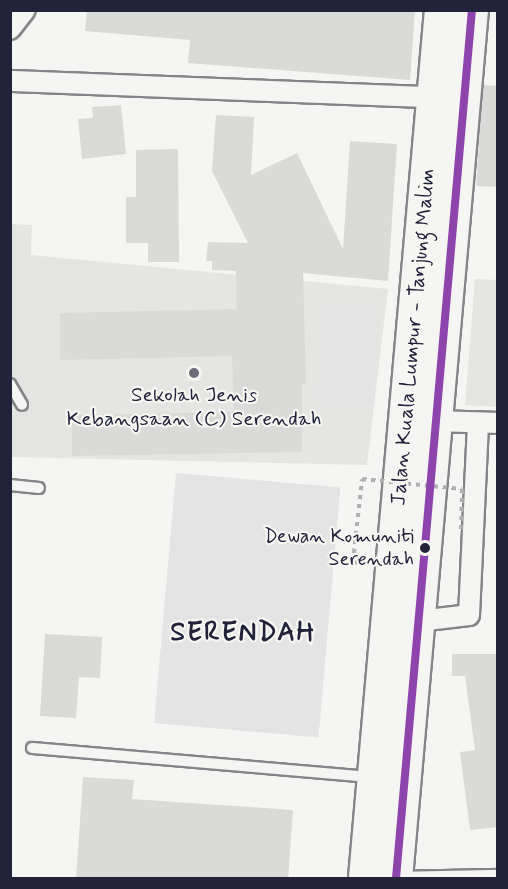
<!DOCTYPE html>
<html>
<head>
<meta charset="utf-8">
<style>
	body { margin:0 }
	#map { position:relative; width:508px; height:889px; overflow:hidden; background:#f5f5f3; font-family:Mynerve,sans-serif }
	div>[style] { position:absolute }
	[style*='--x'] { left:calc(var(--x)*1px); top:calc(var(--y)*1px); width:calc(var(--w)*1px); rotate:calc(var(--a)*1deg) }
	.built>* { inset:0; background:#e5e5e4 }
	.green>* { inset:0; background:#e4e4e4; transform-origin:0 0 }
	.building>* { inset:0; background:#dadad9 }
	.path>* { height:4px; margin-top:-2px; transform-origin:0; background:repeating-linear-gradient(90deg,#b0b0b2 0 4.5px,transparent 0 9px) }
	.roads { filter:drop-shadow(2px 0 #858589) drop-shadow(-2px 0 #858589) drop-shadow(0 2px #858589) drop-shadow(0 -2px #858589) }
	.lane>* { height:10px; margin:-5px; padding:0 5px; transform-origin:5px; border-radius:5px; background:#f5f5f3 }
	.street>* { height:20px; margin:-10px; padding:0 10px; transform-origin:10px; border-radius:10px; background:#f5f5f3 }
	.primary>* { height:32px; margin:-16px; padding:0 16px; transform-origin:16px; border-radius:16px; background:#f5f5f3 }
	.path-bridge>* { height:4px; margin-top:-2px; transform-origin:0; background:repeating-linear-gradient(90deg,#b0b0b2 0 4.5px,transparent 0 9px) }
	.bus-1>* { height:8px; margin:-4px; padding:0 4px; transform-origin:4px; border-radius:4px; background:#8e44ad }
	.dots>* { width:16px; height:16px; translate:-50% -50%; box-sizing:border-box; border:3px solid #f6f6f2; border-radius:50% }
	span { translate:-50% -50%; white-space:nowrap; text-align:center; line-height:1.15; -webkit-text-stroke:4.5px #f6f6f2; paint-order:stroke }
	.bus-label { font-size:20px; color:#22223b }
	.right { translate:-100% -50%; text-align:right }
	.street-label { font-size:21px; color:#22223b }
	.poi-label { font-size:21px; color:#22223b }
	.district-label { font-size:27px; color:#22223b; font-weight:700; letter-spacing:1.5px }
	.frame { position:absolute; inset:0; border:12px solid #22223b; pointer-events:none }
</style>
</head>
<body>
<div id="map">
	<div class="built">
		<i style="clip-path:polygon(11px 224px,32px 225px,31px 255px,388px 289px,367px 465px,11px 457px)"></i>
		<i style="clip-path:polygon(475px 279px,497px 280px,497px 407px,465px 405px)"></i>
	</div>
	<div class="green">
		<i style="left:323px;top:304px;width:53px;height:100px;rotate:3deg"></i>
		<i style="left:176px;top:473px;width:165px;height:251px;rotate:5deg"></i>
	</div>
	<div class="building">
		<i style="clip-path:polygon(87px 10px,415px 10px,410px 80px,188px 63px,190px 40px,85px 31px)"></i>
		<i style="clip-path:polygon(483px 85px,498px 86px,498px 187px,476px 186px)"></i>
		<i style="clip-path:polygon(121px 105px,126px 154px,82px 159px,78px 119px,93px 118px,92px 107px)"></i>
		<i style="clip-path:polygon(216px 115px,254px 117px,251px 175px,297px 153px,343px 249px,350px 141px,397px 144px,388px 281px,303px 273px,306px 383px,302px 384px,302px 452px,72px 456px,72px 415px,234px 412px,232px 356px,60px 360px,60px 313px,237px 309px,236px 271px,212px 270px,212px 261px,206px 261px,208px 242px,248px 243px,212px 171px)"></i>
		<i style="clip-path:polygon(178px 149px,179px 262px,148px 262px,148px 243px,126px 243px,126px 197px,136px 197px,136px 150px)"></i>
		<i style="clip-path:polygon(45px 634px,102px 637px,100px 678px,79px 677px,76px 718px,40px 716px)"></i>
		<i style="clip-path:polygon(452px 654px,498px 654px,498px 827px,470px 830px,460px 752px,475px 750px,465px 676px,452px 676px)"></i>
		<i style="clip-path:polygon(83px 777px,134px 780px,132px 799px,293px 810px,288px 879px,76px 879px)"></i>
	</div>
	<div class="path">
		<i style="--x:353;--y:562;--w:15;--a:8"></i>
	</div>
	<div class="roads">
		<div class="lane">
			<i style="--x:10;--y:384;--w:24;--a:60"></i>
			<i style="--x:10;--y:485;--w:29;--a:6"></i>
			<i style="--x:32;--y:748;--w:340;--a:4.9"></i>
			<i style="--x:399;--y:877;--w:99;--a:-1.2"></i>
		</div>
		<div class="street">
			<i style="--x:10;--y:29;--w:24;--a:-52"></i>
			<i style="--x:10;--y:81;--w:424;--a:2.2"></i>
			<i style="--x:436;--y:421;--w:62;--a:1.8"></i>
			<i style="--x:419;--y:621;--w:50;--a:-6.8"></i>
			<i style="--x:469;--y:615;--w:192;--a:-87.3"></i>
		</div>
		<div class="primary">
			<i style="--x:365;--y:878;--w:871;--a:-85"></i>
			<i style="--x:396;--y:878;--w:871;--a:-85"></i>
		</div>
	</div>
	<div class="path-bridge">
		<i style="--x:353;--y:562;--w:83;--a:-83.8"></i>
		<i style="--x:362;--y:479;--w:100;--a:5.7"></i>
		<i style="--x:462;--y:489;--w:44;--a:91.3"></i>
	</div>
	<div class="bus-1">
		<i style="--x:396;--y:878;--w:871;--a:-85"></i>
	</div>
	<div class="dots">
		<i style="left:194px;top:373px;background:#6c6c7b"></i>
		<i style="left:425px;top:548px;background:#22223b"></i>
	</div>
	<div class="bus-label">
		<span class="right" style="left:414px;top:548px">Dewan Komuniti<br>Serendah</span>
	</div>
	<div class="street-label">
		<span style="left:413px;top:337px;rotate:-85deg">Jalan Kuala Lumpur - Tanjung Malim</span>
	</div>
	<div class="poi-label">
		<span style="left:194px;top:407px">Sekolah Jenis<br>Kebangsaan (C) Serendah</span>
	</div>
	<div class="district-label">
		<span style="left:243px;top:633px">SERENDAH</span>
	</div>
	<div class="frame"></div>
</div>
</body>
</html>
